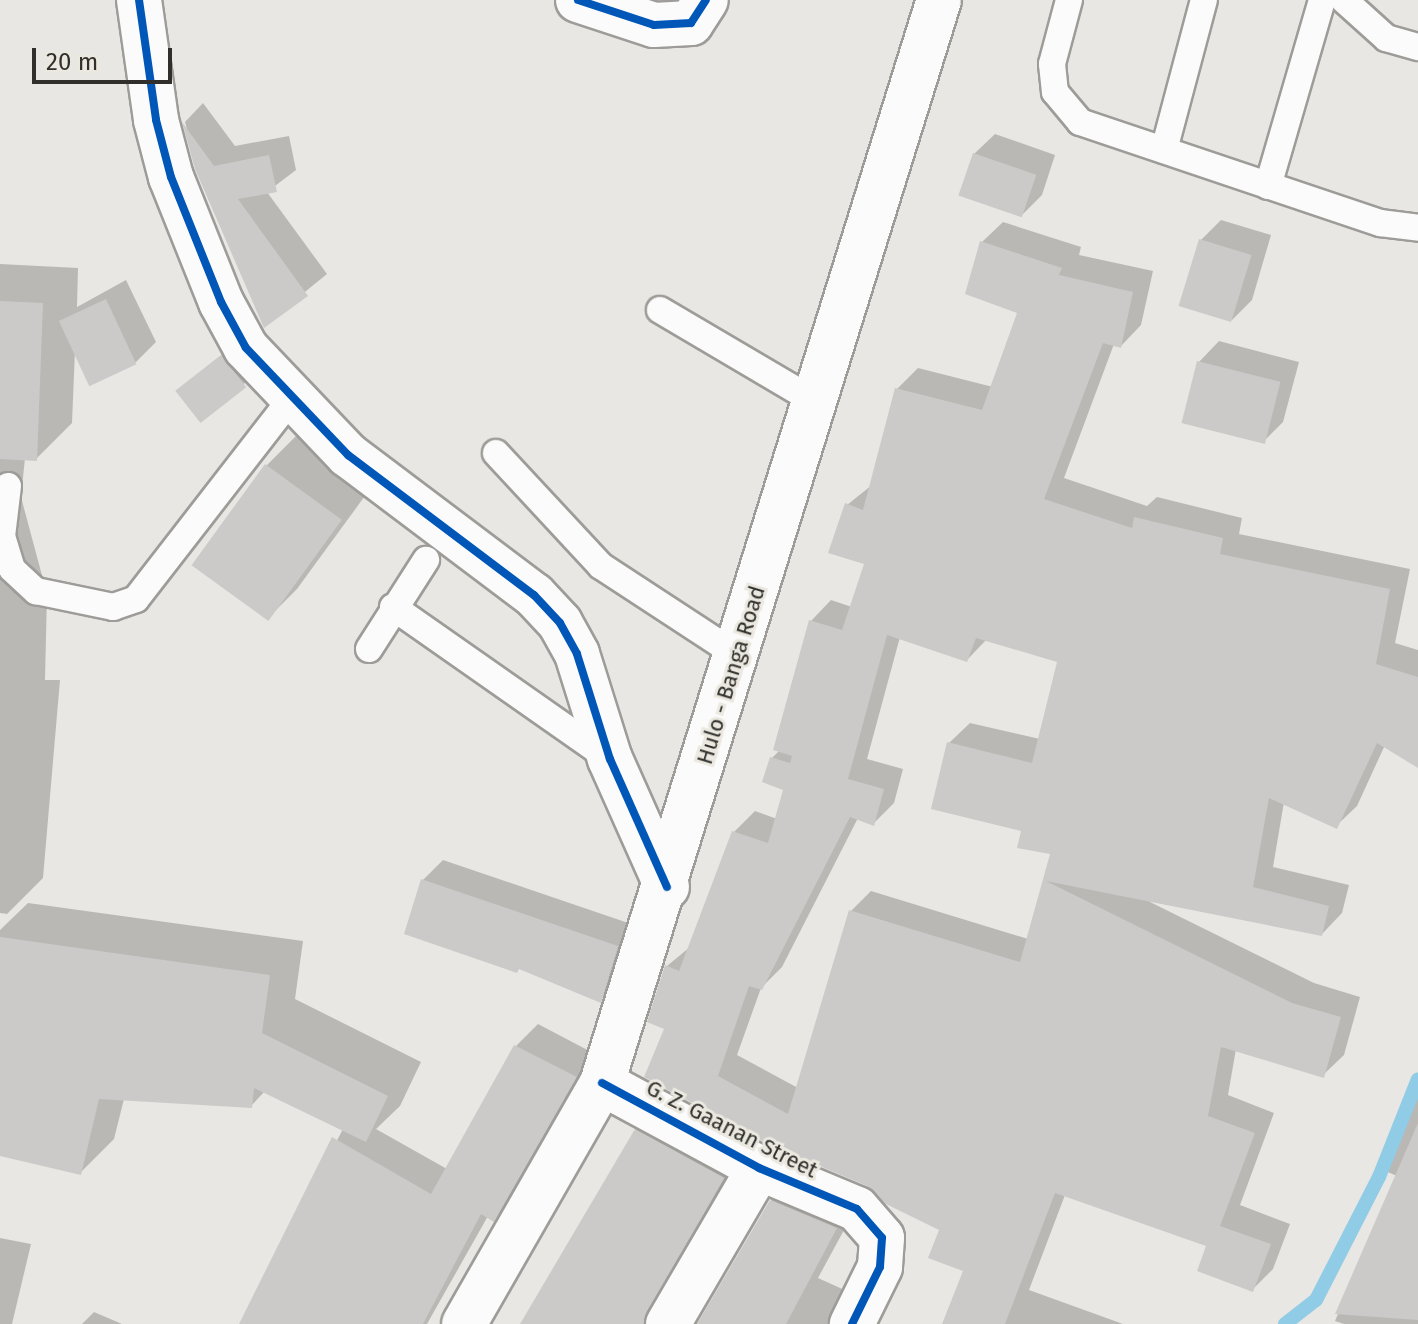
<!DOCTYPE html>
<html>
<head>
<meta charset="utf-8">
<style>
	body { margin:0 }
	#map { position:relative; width:1418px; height:1324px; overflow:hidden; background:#e8e7e3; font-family:"Fira Sans",sans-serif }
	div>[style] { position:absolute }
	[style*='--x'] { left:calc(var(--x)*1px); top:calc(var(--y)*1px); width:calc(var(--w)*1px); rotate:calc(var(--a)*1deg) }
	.shadow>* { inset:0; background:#0003 }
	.stream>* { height:14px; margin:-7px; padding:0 7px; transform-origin:7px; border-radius:7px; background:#91cce7 }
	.building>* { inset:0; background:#cbcac9; transform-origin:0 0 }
	.roads { filter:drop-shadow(2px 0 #9d9c98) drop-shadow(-2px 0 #9d9c98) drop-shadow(0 2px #9d9c98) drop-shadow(0 -2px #9d9c98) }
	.lane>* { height:26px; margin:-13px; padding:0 13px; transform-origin:13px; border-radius:13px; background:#fcfbfb }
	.street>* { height:44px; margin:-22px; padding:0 22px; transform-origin:22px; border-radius:22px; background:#fcfbfb }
	.secondary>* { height:44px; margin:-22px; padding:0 22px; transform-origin:22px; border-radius:22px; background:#fcfbfb }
	.cycleway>* { height:8px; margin:-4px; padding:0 4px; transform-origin:4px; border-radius:4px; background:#0057b8 }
	span { translate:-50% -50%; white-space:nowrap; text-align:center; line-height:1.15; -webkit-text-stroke:6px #ebe8e0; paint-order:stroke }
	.street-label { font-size:22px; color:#302f2c }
	.scale { position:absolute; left:32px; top:48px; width:140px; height:36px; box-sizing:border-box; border:4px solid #302f2c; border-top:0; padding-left:10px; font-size:24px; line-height:28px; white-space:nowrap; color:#302f2c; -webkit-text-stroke:6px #ebe8e0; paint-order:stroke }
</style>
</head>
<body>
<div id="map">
	<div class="shadow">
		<i style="clip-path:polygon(203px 103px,235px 146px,289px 136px,296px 170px,267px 192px,327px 274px,264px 325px,197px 168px,185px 122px)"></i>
		<i style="clip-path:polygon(995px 134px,1055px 155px,1042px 195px,1022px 215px,974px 154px)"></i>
		<i style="clip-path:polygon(1221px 220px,1271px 235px,1252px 300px,1232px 320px,1201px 240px)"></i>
		<i style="clip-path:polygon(evenodd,1003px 222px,1081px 247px,1079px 255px,1153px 271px,1141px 325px,1121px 346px,1114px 344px,1064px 478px,1147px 506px,1157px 497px,1242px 518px,1239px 534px,1410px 569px,1395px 643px,1418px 650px,1418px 765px,1385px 745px,1357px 806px,1336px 826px,1284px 802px,1273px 867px,1349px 885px,1342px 913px,1322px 934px,1148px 901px,1314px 983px,1360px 997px,1344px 1055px,1323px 1075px,1236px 1049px,1228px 1095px,1274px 1113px,1240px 1205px,1290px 1224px,1273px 1269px,1253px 1289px,1209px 1244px,1065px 1195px,1029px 1290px,1123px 1324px,944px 1324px,965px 1270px,942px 1229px,868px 1184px,771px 1144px,667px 1028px,667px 966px,690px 947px,734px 832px,755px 811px,777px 819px,785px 789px,772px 758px,780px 750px,811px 621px,831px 600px,852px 607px,867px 563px,847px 505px,872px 485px,897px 389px,918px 368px,993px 387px,1019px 312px,982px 242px,1003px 222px,900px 637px,967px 660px,987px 639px,1059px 661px,1040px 739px,970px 723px,949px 743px,1023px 829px,1053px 853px,1028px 939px,871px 891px,851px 911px,798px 1088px,737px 1055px,761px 988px,782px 967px,858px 818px,873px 824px,894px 803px,903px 769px,867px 759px,900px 637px)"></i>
		<i style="clip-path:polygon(0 264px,78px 268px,77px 307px,126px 280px,156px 342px,136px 362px,75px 351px,72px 423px,36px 459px,25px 458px,21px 497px,47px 594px,45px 680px,60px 680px,43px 878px,7px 914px,0 913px)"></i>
		<i style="clip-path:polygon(1219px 341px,1299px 362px,1283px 422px,1263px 442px,1199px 362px)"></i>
		<i style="clip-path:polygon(232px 347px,248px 380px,237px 390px,178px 390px)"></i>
		<i style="clip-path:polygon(296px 436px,370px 489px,297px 589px,268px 618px,195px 565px,267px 465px)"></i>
		<i style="clip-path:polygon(443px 860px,637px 926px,620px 980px,600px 1000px,423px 880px)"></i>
		<i style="clip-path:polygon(28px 903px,303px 941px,295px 999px,421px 1062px,400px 1106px,376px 1129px,447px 1169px,516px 1046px,538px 1024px,597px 1055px,515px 1198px,493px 1219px,488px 1216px,427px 1324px,241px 1324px,343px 1129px,265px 1091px,251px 1106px,124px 1099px,114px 1139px,80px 1173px,0 1154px,0 930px)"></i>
		<i style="clip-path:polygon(1418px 1084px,1418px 1324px,1344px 1324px,1335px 1321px,1397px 1176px,1383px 1170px)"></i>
		<i style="clip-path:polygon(656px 1110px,743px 1157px,665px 1324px,523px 1324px,636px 1130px)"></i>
		<i style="clip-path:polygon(791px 1180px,856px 1208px,818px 1278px,849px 1292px,837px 1324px,699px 1324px,771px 1201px)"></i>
		<i style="clip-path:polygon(0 1238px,31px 1244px,12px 1324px,0 1324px)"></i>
		<i style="clip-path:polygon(94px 1312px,122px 1324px,82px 1324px)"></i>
	</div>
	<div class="stream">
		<i style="--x:1285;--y:1324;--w:39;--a:-38"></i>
		<i style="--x:1316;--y:1300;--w:138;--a:-62.9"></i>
		<i style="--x:1379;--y:1177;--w:105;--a:-68.3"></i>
	</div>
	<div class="building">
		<i style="clip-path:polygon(182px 122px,214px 166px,269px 155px,277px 192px,238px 199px,308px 296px,264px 328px,195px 169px)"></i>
		<i style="left:973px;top:153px;width:67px;height:45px;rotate:19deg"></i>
		<i style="left:1199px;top:239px;width:55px;height:70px;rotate:17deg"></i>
		<i style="clip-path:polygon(evenodd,980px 241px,1062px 268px,1059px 275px,1133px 292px,1121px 348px,1103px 343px,1044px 499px,1132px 528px,1134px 517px,1223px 538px,1220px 554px,1390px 589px,1376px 664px,1418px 677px,1418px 768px,1377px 743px,1337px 829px,1269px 798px,1253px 887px,1329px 906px,1322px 936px,1046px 881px,1292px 1003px,1341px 1017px,1324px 1078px,1221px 1047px,1208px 1116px,1255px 1133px,1220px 1226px,1271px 1244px,1253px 1292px,1197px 1271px,1206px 1246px,1055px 1193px,1005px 1324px,942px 1324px,963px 1271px,928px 1258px,939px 1230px,884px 1203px,867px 1186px,770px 1145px,644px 1077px,664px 1029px,647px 1022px,665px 965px,679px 971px,732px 831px,768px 843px,783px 790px,762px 782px,770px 757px,790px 763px,792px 756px,773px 750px,809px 620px,842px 630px,864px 564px,828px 553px,845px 503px,863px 510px,895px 388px,982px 410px,1017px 313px,965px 294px,980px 241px,887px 635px,967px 662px,976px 638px,1057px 662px,1032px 763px,947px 742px,931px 809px,1021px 831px,1017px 848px,1050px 854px,1020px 962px,849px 910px,788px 1114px,718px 1076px,749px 986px,762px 990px,850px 817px,874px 826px,884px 789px,848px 779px,887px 635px)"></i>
		<i style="left:106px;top:299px;width:72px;height:52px;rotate:65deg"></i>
		<i style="clip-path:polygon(0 301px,43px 303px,37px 461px,0 459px)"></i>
		<i style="left:221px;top:355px;width:41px;height:58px;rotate:52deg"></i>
		<i style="left:1197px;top:361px;width:86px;height:64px;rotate:14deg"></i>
		<i style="left:265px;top:464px;width:95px;height:125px;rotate:36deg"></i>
		<i style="clip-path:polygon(421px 879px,618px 946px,601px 1003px,519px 969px,517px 973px,404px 934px)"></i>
		<i style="clip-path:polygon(0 937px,270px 975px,262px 1033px,388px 1096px,366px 1142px,254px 1088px,252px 1108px,99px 1099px,81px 1175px,0 1156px)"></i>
		<i style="clip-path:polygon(514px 1045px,577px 1077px,494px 1222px,481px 1214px,423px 1324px,239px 1324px,332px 1137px,431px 1194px)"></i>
		<i style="clip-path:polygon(1418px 1123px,1418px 1320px,1335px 1314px)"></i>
		<i style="clip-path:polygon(635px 1129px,724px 1178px,643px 1324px,520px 1324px)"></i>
		<i style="clip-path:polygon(770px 1200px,837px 1228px,786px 1324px,697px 1324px)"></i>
	</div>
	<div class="roads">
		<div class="lane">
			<i style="--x:1069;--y:0;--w:66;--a:104.9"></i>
			<i style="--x:1052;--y:64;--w:28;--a:84"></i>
			<i style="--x:1055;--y:92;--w:39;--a:50"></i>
			<i style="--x:1080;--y:122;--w:317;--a:18.6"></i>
			<i style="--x:1380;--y:223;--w:38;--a:7"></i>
			<i style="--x:1344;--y:0;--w:57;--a:42.1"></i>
			<i style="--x:1386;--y:38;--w:33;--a:16"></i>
			<i style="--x:1164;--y:150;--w:155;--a:-75.1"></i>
			<i style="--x:1268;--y:186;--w:194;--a:-73.8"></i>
			<i style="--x:660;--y:310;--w:181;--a:30.5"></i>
			<i style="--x:496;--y:453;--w:154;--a:47.1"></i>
			<i style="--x:601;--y:566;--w:163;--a:33.2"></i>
			<i style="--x:8;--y:486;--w:50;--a:96.8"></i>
			<i style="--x:2;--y:536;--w:34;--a:73"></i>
			<i style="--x:12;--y:569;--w:33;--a:43"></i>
			<i style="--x:36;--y:591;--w:79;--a:11.7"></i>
			<i style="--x:113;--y:607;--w:24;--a:-19"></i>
			<i style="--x:136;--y:599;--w:254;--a:-52.2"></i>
			<i style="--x:393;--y:607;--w:265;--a:35"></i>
			<i style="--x:369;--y:649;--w:106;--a:-57.4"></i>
		</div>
		<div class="street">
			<i style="--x:139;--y:0;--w:121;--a:81.9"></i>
			<i style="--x:156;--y:120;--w:59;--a:75.3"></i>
			<i style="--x:171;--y:177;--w:135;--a:68.2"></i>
			<i style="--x:221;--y:302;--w:52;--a:61.5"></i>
			<i style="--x:246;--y:348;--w:148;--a:46.4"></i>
			<i style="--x:348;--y:455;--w:233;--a:37"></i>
			<i style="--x:534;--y:595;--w:38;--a:47"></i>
			<i style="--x:560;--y:623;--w:35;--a:61"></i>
			<i style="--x:577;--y:654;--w:110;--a:72.6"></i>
			<i style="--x:610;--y:759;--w:140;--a:66"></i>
			<i style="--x:578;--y:0;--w:80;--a:18.2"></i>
			<i style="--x:654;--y:25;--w:37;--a:-3"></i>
			<i style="--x:691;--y:23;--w:27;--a:-57"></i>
			<i style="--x:602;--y:1083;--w:179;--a:28.4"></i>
			<i style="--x:759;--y:1168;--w:106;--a:22.7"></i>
			<i style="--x:857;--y:1209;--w:38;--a:49"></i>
			<i style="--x:882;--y:1238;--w:29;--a:94"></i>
			<i style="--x:880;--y:1267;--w:64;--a:116.2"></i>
			<i style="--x:668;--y:1324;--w:181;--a:-59.7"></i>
		</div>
		<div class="secondary">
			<i style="--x:464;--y:1324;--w:278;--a:-60.2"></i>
			<i style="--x:602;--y:1083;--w:1134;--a:-72.72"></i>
		</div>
	</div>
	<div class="cycleway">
		<i style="--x:139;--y:0;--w:121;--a:81.9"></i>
		<i style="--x:156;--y:120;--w:59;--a:75.3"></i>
		<i style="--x:171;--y:177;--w:135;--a:68.2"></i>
		<i style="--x:221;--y:302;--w:52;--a:61.5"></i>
		<i style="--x:246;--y:348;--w:148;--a:46.4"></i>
		<i style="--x:348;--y:455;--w:233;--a:37"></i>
		<i style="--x:534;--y:595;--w:38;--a:47"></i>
		<i style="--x:560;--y:623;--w:35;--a:61"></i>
		<i style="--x:577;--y:654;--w:110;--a:72.6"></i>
		<i style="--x:610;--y:759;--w:140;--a:66"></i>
		<i style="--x:578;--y:0;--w:80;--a:18.2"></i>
		<i style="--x:654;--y:25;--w:37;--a:-3"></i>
		<i style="--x:691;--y:23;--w:27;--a:-57"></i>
		<i style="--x:602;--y:1083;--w:179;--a:28.4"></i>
		<i style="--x:759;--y:1168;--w:106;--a:22.7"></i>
		<i style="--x:857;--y:1209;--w:38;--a:49"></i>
		<i style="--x:882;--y:1238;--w:29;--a:94"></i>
		<i style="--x:880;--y:1267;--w:64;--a:116.2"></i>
	</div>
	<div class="street-label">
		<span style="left:731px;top:675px;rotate:-73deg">Hulo - Banga Road</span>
		<span style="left:732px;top:1129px;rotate:27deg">G. Z. Gaanan Street</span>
	</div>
	<div class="scale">20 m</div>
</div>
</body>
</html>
